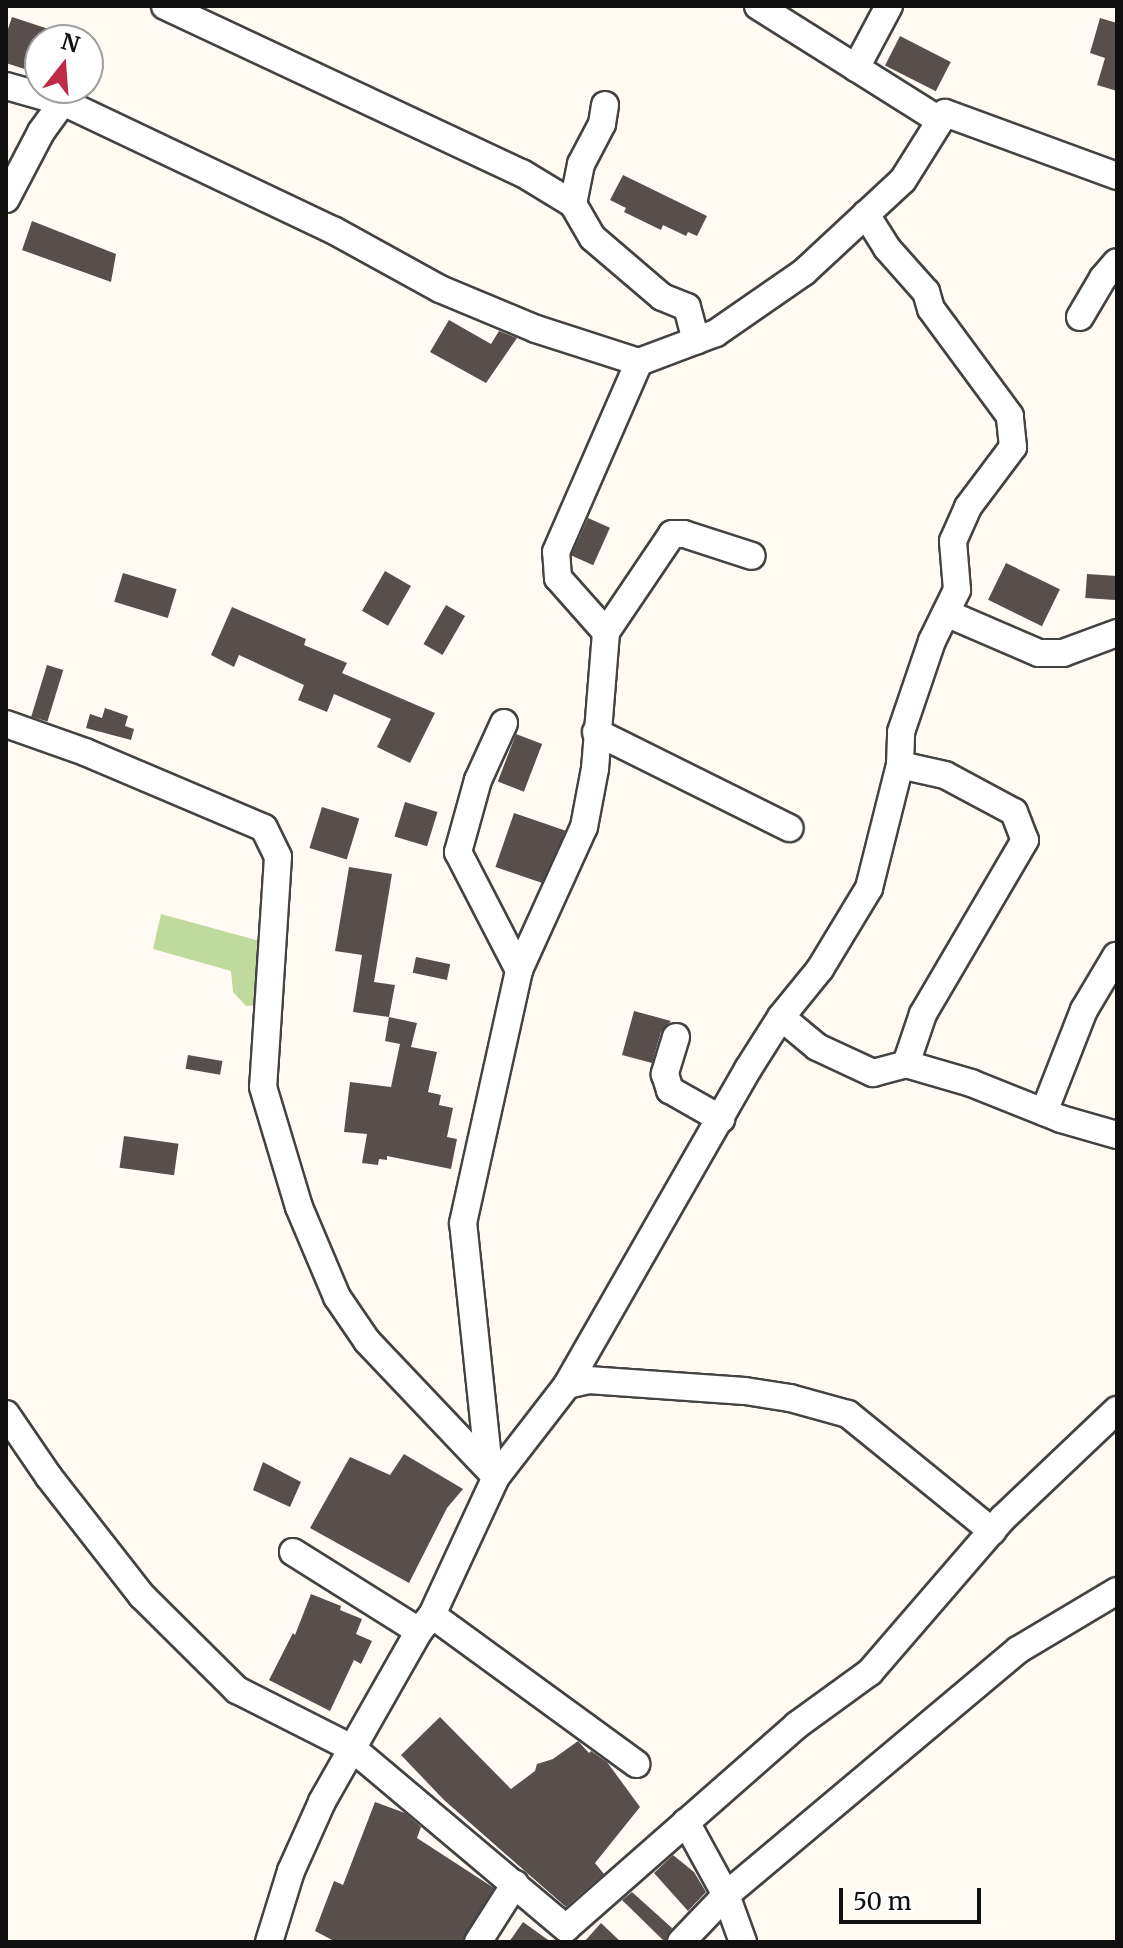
<!DOCTYPE html>
<html>
<head>
<meta charset="utf-8">
<style>
	body { margin:0 }
	#map { position:relative; width:1123px; height:1948px; overflow:hidden; background:#fffbf3; font-family:Merriweather,serif }
	div>[style] { position:absolute }
	[style*='--x'] { left:calc(var(--x)*1px); top:calc(var(--y)*1px); width:calc(var(--w)*1px); rotate:calc(var(--a)*1deg) }
	.forest>* { inset:0; background:#c0d99c }
	.building>* { inset:0; background:#584f4c; transform-origin:0 0 }
	.roads { filter:drop-shadow(2px 0 #434343) drop-shadow(-2px 0 #434343) drop-shadow(0 2px #434343) drop-shadow(0 -2px #434343) }
	.minor>* { height:26px; margin:-13px; padding:0 13px; transform-origin:13px; border-radius:13px; background:#fff }
	span { translate:-50% -50%; white-space:nowrap; text-align:center; line-height:1.15; -webkit-text-stroke:8px #fff; paint-order:stroke }
	.frame { position:absolute; inset:0; border:8px solid #101010; pointer-events:none }
	.north { position:absolute; left:24px; top:24px; width:80px; height:80px; box-sizing:border-box; background:#fff; border:2px solid #9f9f9f; border-radius:50%; rotate:17deg; font-size:22px; font-weight:700; line-height:32px; text-align:center; color:#101010 }
	.north::after { content:''; display:block; margin:auto; width:28px; height:36px; background:#bd2b46; clip-path:polygon(50% 0,100% 100%,50% 72%,0 100%) }
	.scale { position:absolute; left:839px; top:1888px; width:142px; height:36px; box-sizing:border-box; border:4px solid #101010; border-top:0; padding-left:10px; font-size:24px; line-height:28px; white-space:nowrap; color:#101010; -webkit-text-stroke:6px #fff; paint-order:stroke }
</style>
</head>
<body>
<div id="map">
	<div class="forest">
		<i style="clip-path:polygon(161px 914px,263px 942px,260px 1005px,246px 1006px,233px 992px,231px 971px,153px 949px)"></i>
	</div>
	<div class="building">
		<i style="clip-path:polygon(12px 17px,73px 37px,72px 40px,40px 40px,40px 74px,6px 63px,6px 35px)"></i>
		<i style="clip-path:polygon(1100px 18px,1117px 23px,1117px 91px,1097px 85px,1105px 58px,1090px 53px)"></i>
		<i style="left:900px;top:36px;width:57px;height:33px;rotate:27deg"></i>
		<i style="clip-path:polygon(623px 175px,707px 216px,697px 236px,688px 232px,686px 236px,663px 225px,661px 230px,624px 212px,626px 208px,610px 200px)"></i>
		<i style="clip-path:polygon(32px 221px,116px 254px,111px 282px,22px 250px)"></i>
		<i style="clip-path:polygon(449px 320px,491px 344px,499px 331px,517px 338px,486px 383px,430px 352px)"></i>
		<i style="left:588px;top:518px;width:24px;height:41px;rotate:24deg"></i>
		<i style="left:1006px;top:563px;width:60px;height:41px;rotate:26deg"></i>
		<i style="left:385px;top:571px;width:30px;height:46px;rotate:30deg"></i>
		<i style="left:123px;top:573px;width:56px;height:30px;rotate:17deg"></i>
		<i style="left:1087px;top:574px;width:30px;height:24px;rotate:4deg"></i>
		<i style="left:446px;top:605px;width:22px;height:45px;rotate:30deg"></i>
		<i style="clip-path:polygon(232px 607px,306px 639px,304px 645px,347px 663px,342px 673px,435px 713px,410px 763px,377px 747px,391px 719px,334px 694px,327px 712px,298px 700px,304px 685px,239px 655px,234px 667px,211px 655px)"></i>
		<i style="left:47px;top:665px;width:17px;height:54px;rotate:17deg"></i>
		<i style="clip-path:polygon(105px 708px,128px 716px,125px 726px,134px 729px,131px 740px,86px 728px,90px 714px,102px 718px)"></i>
		<i style="left:516px;top:734px;width:28px;height:51px;rotate:21deg"></i>
		<i style="left:405px;top:802px;width:34px;height:36px;rotate:17deg"></i>
		<i style="left:322px;top:807px;width:39px;height:43px;rotate:17deg"></i>
		<i style="left:514px;top:813px;width:54px;height:57px;rotate:19deg"></i>
		<i style="clip-path:polygon(349px 867px,392px 874px,374px 982px,395px 985px,389px 1017px,353px 1012px,362px 955px,335px 951px)"></i>
		<i style="left:416px;top:957px;width:35px;height:16px;rotate:12deg"></i>
		<i style="clip-path:polygon(634px 1011px,671px 1021px,661px 1032px,652px 1063px,622px 1055px)"></i>
		<i style="clip-path:polygon(389px 1017px,417px 1023px,411px 1047px,437px 1052px,428px 1092px,441px 1095px,439px 1105px,453px 1108px,447px 1137px,457px 1139px,451px 1169px,387px 1156px,387px 1160px,379px 1159px,378px 1165px,362px 1163px,367px 1134px,344px 1132px,350px 1082px,391px 1087px,400px 1044px,385px 1041px)"></i>
		<i style="left:188px;top:1055px;width:35px;height:14px;rotate:10deg"></i>
		<i style="left:124px;top:1136px;width:55px;height:32px;rotate:8deg"></i>
		<i style="clip-path:polygon(404px 1454px,463px 1489px,447px 1508px,409px 1583px,310px 1528px,350px 1457px,390px 1475px)"></i>
		<i style="clip-path:polygon(263px 1462px,301px 1482px,290px 1507px,253px 1490px)"></i>
		<i style="clip-path:polygon(311px 1594px,341px 1606px,340px 1610px,362px 1619px,356px 1634px,372px 1641px,361px 1664px,354px 1660px,330px 1711px,269px 1680px,293px 1633px,295px 1635px)"></i>
		<i style="clip-path:polygon(440px 1717px,511px 1789px,535px 1771px,537px 1764px,553px 1759px,578px 1741px,589px 1753px,591px 1751px,607px 1762px,640px 1807px,595px 1863px,604px 1874px,566px 1907px,444px 1800px,401px 1755px)"></i>
		<i style="clip-path:polygon(375px 1802px,405px 1813px,421px 1827px,417px 1838px,494px 1888px,462px 1942px,336px 1942px,315px 1931px,334px 1881px,343px 1885px)"></i>
		<i style="clip-path:polygon(673px 1855px,694px 1872px,706px 1892px,688px 1911px,654px 1873px)"></i>
		<i style="clip-path:polygon(632px 1892px,672px 1928px,665px 1942px,622px 1900px)"></i>
		<i style="clip-path:polygon(523px 1922px,551px 1942px,509px 1942px)"></i>
		<i style="clip-path:polygon(601px 1923px,621px 1942px,584px 1942px)"></i>
	</div>
	<div class="roads">
		<div class="minor">
			<i style="--x:165;--y:6;--w:394;--a:25.1"></i>
			<i style="--x:522;--y:173;--w:60;--a:31.3"></i>
			<i style="--x:758;--y:6;--w:214;--a:32.2"></i>
			<i style="--x:856;--y:68;--w:70;--a:-62"></i>
			<i style="--x:6;--y:86;--w:59;--a:15.7"></i>
			<i style="--x:605;--y:105;--w:19;--a:99"></i>
			<i style="--x:602;--y:124;--w:45;--a:117.7"></i>
			<i style="--x:581;--y:164;--w:41;--a:101.3"></i>
			<i style="--x:573;--y:204;--w:39;--a:60"></i>
			<i style="--x:593;--y:238;--w:91;--a:40.5"></i>
			<i style="--x:662;--y:297;--w:27;--a:22"></i>
			<i style="--x:687;--y:307;--w:35;--a:75"></i>
			<i style="--x:6;--y:199;--w:76;--a:-62.4"></i>
			<i style="--x:41;--y:132;--w:37;--a:-54"></i>
			<i style="--x:63;--y:102;--w:299;--a:25.4"></i>
			<i style="--x:333;--y:230;--w:122;--a:28.9"></i>
			<i style="--x:440;--y:289;--w:104;--a:22.6"></i>
			<i style="--x:536;--y:329;--w:108;--a:17.8"></i>
			<i style="--x:639;--y:362;--w:82;--a:-20.6"></i>
			<i style="--x:716;--y:333;--w:107;--a:-34.7"></i>
			<i style="--x:804;--y:272;--w:135;--a:-42.9"></i>
			<i style="--x:903;--y:180;--w:79;--a:-57.9"></i>
			<i style="--x:945;--y:113;--w:183;--a:20.1"></i>
			<i style="--x:1080;--y:317;--w:45;--a:-59.5"></i>
			<i style="--x:1103;--y:278;--w:21;--a:-49"></i>
			<i style="--x:946;--y:613;--w:101;--a:23.3"></i>
			<i style="--x:1039;--y:653;--w:24;--a:0"></i>
			<i style="--x:1063;--y:653;--w:58;--a:-20.3"></i>
			<i style="--x:606;--y:632;--w:118;--a:-56"></i>
			<i style="--x:672;--y:534;--w:12;--a:0"></i>
			<i style="--x:684;--y:534;--w:71;--a:17.9"></i>
			<i style="--x:504;--y:723;--w:63;--a:114.5"></i>
			<i style="--x:478;--y:780;--w:75;--a:105.5"></i>
			<i style="--x:458;--y:852;--w:133;--a:62.7"></i>
			<i style="--x:6;--y:724;--w:84;--a:19.5"></i>
			<i style="--x:85;--y:752;--w:194;--a:23"></i>
			<i style="--x:264;--y:828;--w:32;--a:64"></i>
			<i style="--x:278;--y:857;--w:230;--a:93.7"></i>
			<i style="--x:263;--y:1087;--w:125;--a:73.3"></i>
			<i style="--x:299;--y:1207;--w:98;--a:67.1"></i>
			<i style="--x:337;--y:1297;--w:53;--a:55.7"></i>
			<i style="--x:367;--y:1341;--w:187;--a:46.5"></i>
			<i style="--x:496;--y:1477;--w:152;--a:114.9"></i>
			<i style="--x:432;--y:1615;--w:21;--a:129"></i>
			<i style="--x:419;--y:1631;--w:197;--a:119.6"></i>
			<i style="--x:322;--y:1802;--w:76;--a:114.2"></i>
			<i style="--x:291;--y:1871;--w:74;--a:107.2"></i>
			<i style="--x:596;--y:732;--w:216;--a:26.4"></i>
			<i style="--x:900;--y:765;--w:46;--a:12.5"></i>
			<i style="--x:945;--y:775;--w:78;--a:28.2"></i>
			<i style="--x:1014;--y:812;--w:30;--a:69"></i>
			<i style="--x:1025;--y:840;--w:202;--a:120.4"></i>
			<i style="--x:923;--y:1014;--w:53;--a:108.8"></i>
			<i style="--x:781;--y:1017;--w:47;--a:39.8"></i>
			<i style="--x:817;--y:1047;--w:62;--a:24.9"></i>
			<i style="--x:873;--y:1073;--w:34;--a:-15"></i>
			<i style="--x:906;--y:1064;--w:68;--a:16.3"></i>
			<i style="--x:971;--y:1083;--w:97;--a:21.8"></i>
			<i style="--x:1061;--y:1119;--w:58;--a:15.9"></i>
			<i style="--x:676;--y:1037;--w:39;--a:107"></i>
			<i style="--x:665;--y:1074;--w:17;--a:73"></i>
			<i style="--x:670;--y:1090;--w:59;--a:29.6"></i>
			<i style="--x:1044;--y:1112;--w:110;--a:-68.6"></i>
			<i style="--x:1084;--y:1010;--w:63;--a:-59.3"></i>
			<i style="--x:567;--y:1385;--w:22;--a:-13"></i>
			<i style="--x:588;--y:1380;--w:157;--a:4"></i>
			<i style="--x:745;--y:1391;--w:46;--a:8.8"></i>
			<i style="--x:790;--y:1398;--w:60;--a:15.4"></i>
			<i style="--x:848;--y:1414;--w:186;--a:39.1"></i>
			<i style="--x:6;--y:1414;--w:76;--a:55.7"></i>
			<i style="--x:49;--y:1477;--w:151;--a:52"></i>
			<i style="--x:142;--y:1596;--w:134;--a:44.7"></i>
			<i style="--x:237;--y:1690;--w:129;--a:26.8"></i>
			<i style="--x:352;--y:1748;--w:280;--a:40.1"></i>
			<i style="--x:566;--y:1928;--w:308;--a:-41.3"></i>
			<i style="--x:797;--y:1725;--w:90;--a:-36"></i>
			<i style="--x:870;--y:1672;--w:203;--a:-49.2"></i>
			<i style="--x:1003;--y:1518;--w:157;--a:-43.5"></i>
			<i style="--x:489;--y:1469;--w:247;--a:-96"></i>
			<i style="--x:463;--y:1223;--w:259;--a:-77.5"></i>
			<i style="--x:519;--y:970;--w:157;--a:-65.6"></i>
			<i style="--x:584;--y:827;--w:59;--a:-79.3"></i>
			<i style="--x:595;--y:769;--w:137;--a:-85.4"></i>
			<i style="--x:606;--y:632;--w:72;--a:-131.6"></i>
			<i style="--x:558;--y:578;--w:26;--a:-94"></i>
			<i style="--x:556;--y:552;--w:207;--a:-66.4"></i>
			<i style="--x:496;--y:1477;--w:116;--a:-52.3"></i>
			<i style="--x:567;--y:1385;--w:364;--a:-60.2"></i>
			<i style="--x:748;--y:1069;--w:62;--a:-57.6"></i>
			<i style="--x:781;--y:1017;--w:62;--a:-50.9"></i>
			<i style="--x:820;--y:969;--w:95;--a:-58.8"></i>
			<i style="--x:869;--y:888;--w:127;--a:-75.9"></i>
			<i style="--x:900;--y:765;--w:33;--a:-88"></i>
			<i style="--x:901;--y:732;--w:96;--a:-71.2"></i>
			<i style="--x:932;--y:641;--w:57;--a:-63.9"></i>
			<i style="--x:957;--y:590;--w:49;--a:-94.7"></i>
			<i style="--x:953;--y:541;--w:37;--a:-66"></i>
			<i style="--x:968;--y:507;--w:75;--a:-53.1"></i>
			<i style="--x:1013;--y:447;--w:31;--a:-96"></i>
			<i style="--x:1010;--y:416;--w:133;--a:-126.4"></i>
			<i style="--x:931;--y:309;--w:18;--a:-106"></i>
			<i style="--x:926;--y:292;--w:59;--a:-131.6"></i>
			<i style="--x:887;--y:248;--w:40;--a:-122"></i>
			<i style="--x:293;--y:1552;--w:149;--a:32.1"></i>
			<i style="--x:432;--y:1615;--w:253;--a:36.1"></i>
			<i style="--x:686;--y:1822;--w:83;--a:61.3"></i>
			<i style="--x:726;--y:1895;--w:50;--a:70.1"></i>
			<i style="--x:478;--y:1942;--w:69;--a:-57.5"></i>
			<i style="--x:681;--y:1942;--w:65;--a:-46.2"></i>
			<i style="--x:726;--y:1895;--w:381;--a:-40"></i>
			<i style="--x:1018;--y:1650;--w:115;--a:-30.8"></i>
		</div>
	</div>
	<div class="frame"></div>
	<div class="north">N</div>
	<div class="scale">50 m</div>
</div>
</body>
</html>
